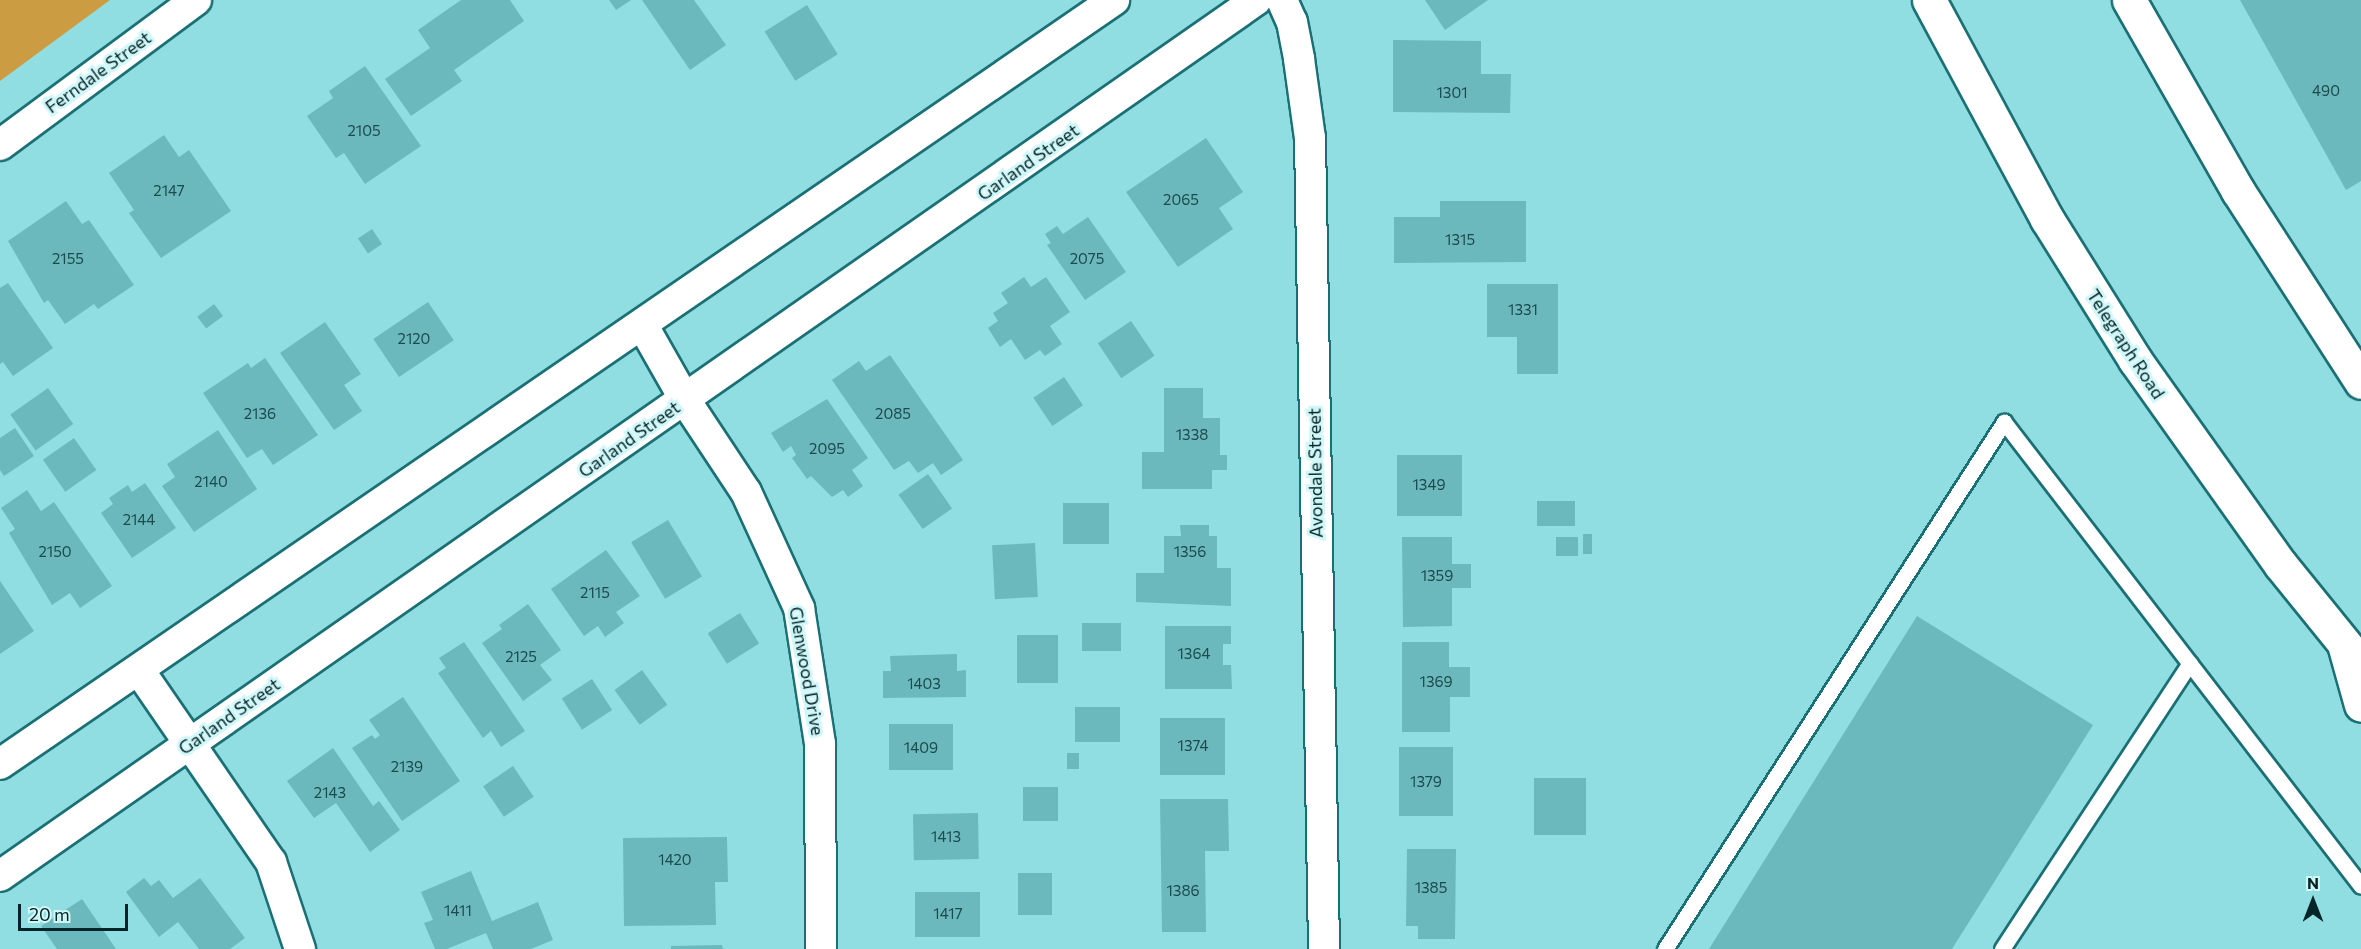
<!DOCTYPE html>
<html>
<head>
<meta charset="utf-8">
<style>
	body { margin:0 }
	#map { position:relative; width:2361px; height:949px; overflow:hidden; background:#90dee2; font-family:Commissioner,sans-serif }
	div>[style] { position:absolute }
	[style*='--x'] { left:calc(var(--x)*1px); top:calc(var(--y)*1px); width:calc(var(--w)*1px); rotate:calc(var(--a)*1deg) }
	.green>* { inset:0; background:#cc9c42 }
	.building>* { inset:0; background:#6bb9bd; transform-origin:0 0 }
	.roads { filter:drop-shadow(2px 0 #1b7075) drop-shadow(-2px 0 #1b7075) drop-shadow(0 2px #1b7075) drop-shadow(0 -2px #1b7075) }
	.service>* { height:15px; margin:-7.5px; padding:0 7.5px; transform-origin:7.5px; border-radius:7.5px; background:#fff }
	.minor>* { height:30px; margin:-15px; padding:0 15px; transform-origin:15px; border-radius:15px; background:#fff }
	.trunk>* { height:33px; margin:-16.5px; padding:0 16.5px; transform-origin:16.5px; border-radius:16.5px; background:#fff }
	span { translate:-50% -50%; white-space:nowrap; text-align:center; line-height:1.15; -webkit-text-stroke:6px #d2f7f9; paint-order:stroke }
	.number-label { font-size:15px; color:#1d4a4c }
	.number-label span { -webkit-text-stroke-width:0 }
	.street-label { font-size:18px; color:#032527 }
	.north { position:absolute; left:2283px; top:871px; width:60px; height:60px; -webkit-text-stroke:4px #d2f7f9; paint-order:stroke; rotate:0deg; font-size:16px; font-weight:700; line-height:24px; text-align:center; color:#032527 }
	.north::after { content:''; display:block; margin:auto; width:21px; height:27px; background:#032527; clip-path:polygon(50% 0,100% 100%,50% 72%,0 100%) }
	.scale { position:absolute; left:18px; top:904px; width:110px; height:27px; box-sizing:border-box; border:3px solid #032527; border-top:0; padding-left:8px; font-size:18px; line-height:21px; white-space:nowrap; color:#032527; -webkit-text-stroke:4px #d2f7f9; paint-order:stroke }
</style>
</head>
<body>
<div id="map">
	<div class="green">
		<i style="clip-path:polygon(0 0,110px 0,0 81px)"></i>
	</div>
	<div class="building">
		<i style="clip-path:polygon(461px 0,510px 0,524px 21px,454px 70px,462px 81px,411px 116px,385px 79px,430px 48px,418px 30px)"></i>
		<i style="clip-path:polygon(609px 0,631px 0,616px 10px)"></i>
		<i style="clip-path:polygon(642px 0,694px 0,726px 45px,690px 70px)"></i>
		<i style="clip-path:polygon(1425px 0,1488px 0,1445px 30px)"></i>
		<i style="clip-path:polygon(2240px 0,2361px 0,2361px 181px,2346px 190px)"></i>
		<i style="left:807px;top:5px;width:58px;height:50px;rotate:58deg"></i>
		<i style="clip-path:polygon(1393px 40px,1481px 41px,1481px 74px,1511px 74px,1510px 113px,1393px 112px)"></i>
		<i style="clip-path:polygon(365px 66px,421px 146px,365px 184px,344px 153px,336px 158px,307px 116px,333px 98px,329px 91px)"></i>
		<i style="clip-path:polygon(164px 135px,179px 157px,189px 150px,231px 211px,161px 258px,129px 213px,134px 210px,109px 173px)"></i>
		<i style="clip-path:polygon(1206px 138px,1243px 192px,1219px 208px,1233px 229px,1178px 267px,1126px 192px)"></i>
		<i style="clip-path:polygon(66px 201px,82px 224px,89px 220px,134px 285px,98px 309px,94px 304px,65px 324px,48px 300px,44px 303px,8px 241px)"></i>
		<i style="clip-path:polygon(1440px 201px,1526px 201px,1526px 262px,1394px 263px,1394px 217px,1440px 217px)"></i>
		<i style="clip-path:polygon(1088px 217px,1126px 272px,1085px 300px,1047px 245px,1051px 243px,1045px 234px,1057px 226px,1063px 234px)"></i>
		<i style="left:372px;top:229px;width:18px;height:17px;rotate:56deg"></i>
		<i style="clip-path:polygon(1024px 277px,1031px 287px,1046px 277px,1070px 312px,1050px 326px,1062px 344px,1045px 356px,1040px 350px,1025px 360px,1011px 339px,1000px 347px,988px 328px,998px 321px,993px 313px,1008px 303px,1001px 293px)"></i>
		<i style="clip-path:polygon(8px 283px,53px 348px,13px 376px,3px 362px,0 364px,0 288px)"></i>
		<i style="clip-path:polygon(1487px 284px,1558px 284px,1558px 374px,1517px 374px,1517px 337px,1487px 337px)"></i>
		<i style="left:428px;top:302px;width:46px;height:66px;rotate:56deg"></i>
		<i style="left:214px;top:304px;width:15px;height:21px;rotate:53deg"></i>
		<i style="left:1131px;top:321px;width:42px;height:40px;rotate:56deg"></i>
		<i style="clip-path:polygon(325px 322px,361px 374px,344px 385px,362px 411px,334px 430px,280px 353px)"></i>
		<i style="clip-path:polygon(890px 355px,963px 460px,941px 475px,933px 463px,918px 473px,909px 461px,894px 470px,832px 380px,859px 361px,866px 371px)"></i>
		<i style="clip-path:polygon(265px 358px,318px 435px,273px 465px,262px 449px,247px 458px,203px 393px,248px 363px,251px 368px)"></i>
		<i style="left:1064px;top:377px;width:34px;height:37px;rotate:56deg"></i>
		<i style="left:48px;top:388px;width:44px;height:46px;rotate:55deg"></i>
		<i style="clip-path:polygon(1164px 388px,1203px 388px,1203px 418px,1220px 418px,1220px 455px,1227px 455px,1227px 470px,1212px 470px,1212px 489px,1142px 489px,1142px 452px,1164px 452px)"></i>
		<i style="clip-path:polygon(827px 399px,868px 458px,852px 470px,863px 486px,848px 497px,843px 490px,832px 497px,811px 476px,807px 479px,792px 458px,796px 455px,791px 446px,783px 452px,771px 433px)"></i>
		<i style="clip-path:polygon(15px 428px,34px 456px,4px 476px,0 470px,0 438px)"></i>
		<i style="clip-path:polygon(218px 430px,257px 489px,194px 532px,162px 486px,175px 477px,167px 464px)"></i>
		<i style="left:74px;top:438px;width:39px;height:38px;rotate:55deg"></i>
		<i style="left:1397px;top:455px;width:65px;height:61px"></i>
		<i style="left:928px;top:474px;width:42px;height:36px;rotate:55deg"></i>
		<i style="clip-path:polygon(145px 483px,176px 528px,132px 558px,101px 513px,113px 504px,109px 498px,128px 485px,132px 492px)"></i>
		<i style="clip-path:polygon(27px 490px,41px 511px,54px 502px,112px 586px,80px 608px,70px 593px,52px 605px,9px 533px,15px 529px,1px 508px)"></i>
		<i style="left:1537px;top:501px;width:38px;height:25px"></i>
		<i style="left:1063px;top:503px;width:46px;height:41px"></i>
		<i style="left:668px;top:520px;width:66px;height:43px;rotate:59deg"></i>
		<i style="clip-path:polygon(1180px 525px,1209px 525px,1209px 536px,1217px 536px,1217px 568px,1231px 568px,1231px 606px,1136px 602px,1136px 573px,1164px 573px,1164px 536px,1181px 536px)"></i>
		<i style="left:1583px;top:534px;width:9px;height:20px"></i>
		<i style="clip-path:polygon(1402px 537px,1452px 537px,1452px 564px,1471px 564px,1471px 588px,1452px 588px,1452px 626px,1403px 627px)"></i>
		<i style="left:1556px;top:537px;width:22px;height:19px"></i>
		<i style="left:1035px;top:543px;width:54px;height:43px;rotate:87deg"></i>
		<i style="clip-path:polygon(606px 550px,640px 596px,616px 612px,624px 623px,605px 637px,598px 626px,584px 636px,551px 589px)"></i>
		<i style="clip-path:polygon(0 581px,34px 631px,0 654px)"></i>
		<i style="clip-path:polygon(528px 604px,561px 650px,540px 665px,552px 680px,523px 701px,482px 643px,502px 629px,499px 625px)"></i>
		<i style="left:740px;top:613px;width:36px;height:38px;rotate:58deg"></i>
		<i style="clip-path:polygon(1917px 616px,2093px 725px,1952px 949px,1709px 949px)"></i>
		<i style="left:1082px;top:623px;width:39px;height:28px"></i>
		<i style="clip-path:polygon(1165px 626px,1231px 626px,1231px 644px,1223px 644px,1223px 665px,1231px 665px,1232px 689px,1165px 689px)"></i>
		<i style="left:1017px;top:635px;width:41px;height:48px"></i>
		<i style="clip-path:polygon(464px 642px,525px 731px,501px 747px,491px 731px,483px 738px,438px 673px,446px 668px,439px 658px)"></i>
		<i style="clip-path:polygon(1402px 642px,1449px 642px,1449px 667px,1470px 667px,1470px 697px,1450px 697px,1450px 732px,1402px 732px)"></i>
		<i style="clip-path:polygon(957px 654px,957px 671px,966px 670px,966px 697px,883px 698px,883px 671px,891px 671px,890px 656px)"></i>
		<i style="left:642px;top:670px;width:43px;height:34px;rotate:54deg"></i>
		<i style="left:592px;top:679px;width:37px;height:36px;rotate:57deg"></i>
		<i style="clip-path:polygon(403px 697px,460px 781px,402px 821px,352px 748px,372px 735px,375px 739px,380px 735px,369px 720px)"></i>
		<i style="left:1075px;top:707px;width:45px;height:35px"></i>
		<i style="left:1160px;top:718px;width:65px;height:57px"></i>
		<i style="left:953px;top:724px;width:46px;height:64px;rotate:90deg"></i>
		<i style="left:1399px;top:747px;width:54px;height:69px"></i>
		<i style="clip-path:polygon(333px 748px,373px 806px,379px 801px,400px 830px,370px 852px,336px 803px,314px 818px,287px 781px)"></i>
		<i style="left:1067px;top:753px;width:12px;height:16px"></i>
		<i style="left:513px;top:766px;width:37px;height:36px;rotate:56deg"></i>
		<i style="left:1534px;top:778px;width:52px;height:57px"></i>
		<i style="left:1023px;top:787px;width:35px;height:34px"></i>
		<i style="clip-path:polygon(1160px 799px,1228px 799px,1229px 851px,1205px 851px,1206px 932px,1162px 932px)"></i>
		<i style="left:978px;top:813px;width:46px;height:65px;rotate:89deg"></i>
		<i style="clip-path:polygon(727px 837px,728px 882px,715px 882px,716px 925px,624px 926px,623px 838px)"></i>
		<i style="clip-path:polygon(1407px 849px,1456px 849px,1455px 939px,1418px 939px,1418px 926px,1406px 926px)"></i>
		<i style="clip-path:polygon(471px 871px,492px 921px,538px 902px,553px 940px,531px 949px,493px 949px,486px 933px,447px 949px,435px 949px,424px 923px,433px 920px,421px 892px)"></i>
		<i style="left:1018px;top:873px;width:34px;height:42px"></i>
		<i style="clip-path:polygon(144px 878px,151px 886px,159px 880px,173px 898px,200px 878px,245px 938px,230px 949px,199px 949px,178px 922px,159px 937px,126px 892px)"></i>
		<i style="left:915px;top:892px;width:65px;height:45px"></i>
		<i style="clip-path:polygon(82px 899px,116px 949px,57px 949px,41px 926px)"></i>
		<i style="clip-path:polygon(722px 945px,723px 949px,671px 949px,671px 946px)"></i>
	</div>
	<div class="roads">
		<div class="service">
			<i style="--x:1665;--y:949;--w:627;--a:-57.25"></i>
			<i style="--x:2004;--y:422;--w:585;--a:52.43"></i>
			<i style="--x:2002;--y:949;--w:342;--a:-56.7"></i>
		</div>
		<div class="minor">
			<i style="--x:1282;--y:0;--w:24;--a:66"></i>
			<i style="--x:1292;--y:22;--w:38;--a:79"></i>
			<i style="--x:1299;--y:59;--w:80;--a:82.1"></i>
			<i style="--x:1310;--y:138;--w:811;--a:89.01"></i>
			<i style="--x:0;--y:145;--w:244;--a:-36.5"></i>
			<i style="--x:643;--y:326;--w:85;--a:60.4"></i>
			<i style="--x:685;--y:400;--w:110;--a:56.5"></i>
			<i style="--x:746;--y:492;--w:128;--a:65.4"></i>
			<i style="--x:799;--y:608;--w:138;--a:81.2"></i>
			<i style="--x:820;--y:744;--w:205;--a:89.7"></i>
			<i style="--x:139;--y:670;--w:233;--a:55.5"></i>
			<i style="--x:271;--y:862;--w:92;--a:71.6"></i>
			<i style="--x:0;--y:764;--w:1351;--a:-34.44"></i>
			<i style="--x:0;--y:876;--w:1531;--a:-34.89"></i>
		</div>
		<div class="trunk">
			<i style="--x:1929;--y:0;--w:249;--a:61.7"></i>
			<i style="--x:2047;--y:219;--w:166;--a:58"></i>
			<i style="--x:2135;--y:360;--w:250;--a:54.6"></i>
			<i style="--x:2280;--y:564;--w:129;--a:51"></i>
			<i style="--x:2129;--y:0;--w:220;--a:60.3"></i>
			<i style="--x:2238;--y:191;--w:227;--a:57.2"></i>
			<i style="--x:2344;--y:644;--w:63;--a:74.4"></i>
		</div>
	</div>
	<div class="number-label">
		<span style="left:2326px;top:91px">490</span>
		<span style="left:1452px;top:93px">1301</span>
		<span style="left:364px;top:131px">2105</span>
		<span style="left:169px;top:191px">2147</span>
		<span style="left:1181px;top:200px">2065</span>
		<span style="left:1460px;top:240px">1315</span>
		<span style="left:68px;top:259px">2155</span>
		<span style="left:1087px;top:259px">2075</span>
		<span style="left:1523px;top:310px">1331</span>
		<span style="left:414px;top:339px">2120</span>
		<span style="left:260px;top:414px">2136</span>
		<span style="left:893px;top:414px">2085</span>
		<span style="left:1192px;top:435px">1338</span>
		<span style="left:827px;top:449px">2095</span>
		<span style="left:211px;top:482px">2140</span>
		<span style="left:1429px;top:485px">1349</span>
		<span style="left:139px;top:520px">2144</span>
		<span style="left:55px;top:552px">2150</span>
		<span style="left:1190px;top:552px">1356</span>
		<span style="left:1437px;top:576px">1359</span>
		<span style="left:595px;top:593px">2115</span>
		<span style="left:1194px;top:654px">1364</span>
		<span style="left:521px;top:657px">2125</span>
		<span style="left:1436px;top:682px">1369</span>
		<span style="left:924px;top:684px">1403</span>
		<span style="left:1193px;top:746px">1374</span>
		<span style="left:921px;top:748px">1409</span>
		<span style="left:407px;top:767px">2139</span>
		<span style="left:1426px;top:782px">1379</span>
		<span style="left:330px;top:793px">2143</span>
		<span style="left:946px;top:837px">1413</span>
		<span style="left:675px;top:860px">1420</span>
		<span style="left:1431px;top:888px">1385</span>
		<span style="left:1183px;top:891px">1386</span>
		<span style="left:458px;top:911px">1411</span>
		<span style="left:948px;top:914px">1417</span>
	</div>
	<div class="street-label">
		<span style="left:98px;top:72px;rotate:-36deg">Ferndale Street</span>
		<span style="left:1028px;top:162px;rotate:-35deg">Garland Street</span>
		<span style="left:2126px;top:344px;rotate:57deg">Telegraph Road</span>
		<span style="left:629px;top:439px;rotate:-35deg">Garland Street</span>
		<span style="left:1315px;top:473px;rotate:-91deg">Avondale Street</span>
		<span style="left:807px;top:671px;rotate:80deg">Glenwood Drive</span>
		<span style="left:229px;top:716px;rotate:-35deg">Garland Street</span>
	</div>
	<div class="north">N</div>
	<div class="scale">20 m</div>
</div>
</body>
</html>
